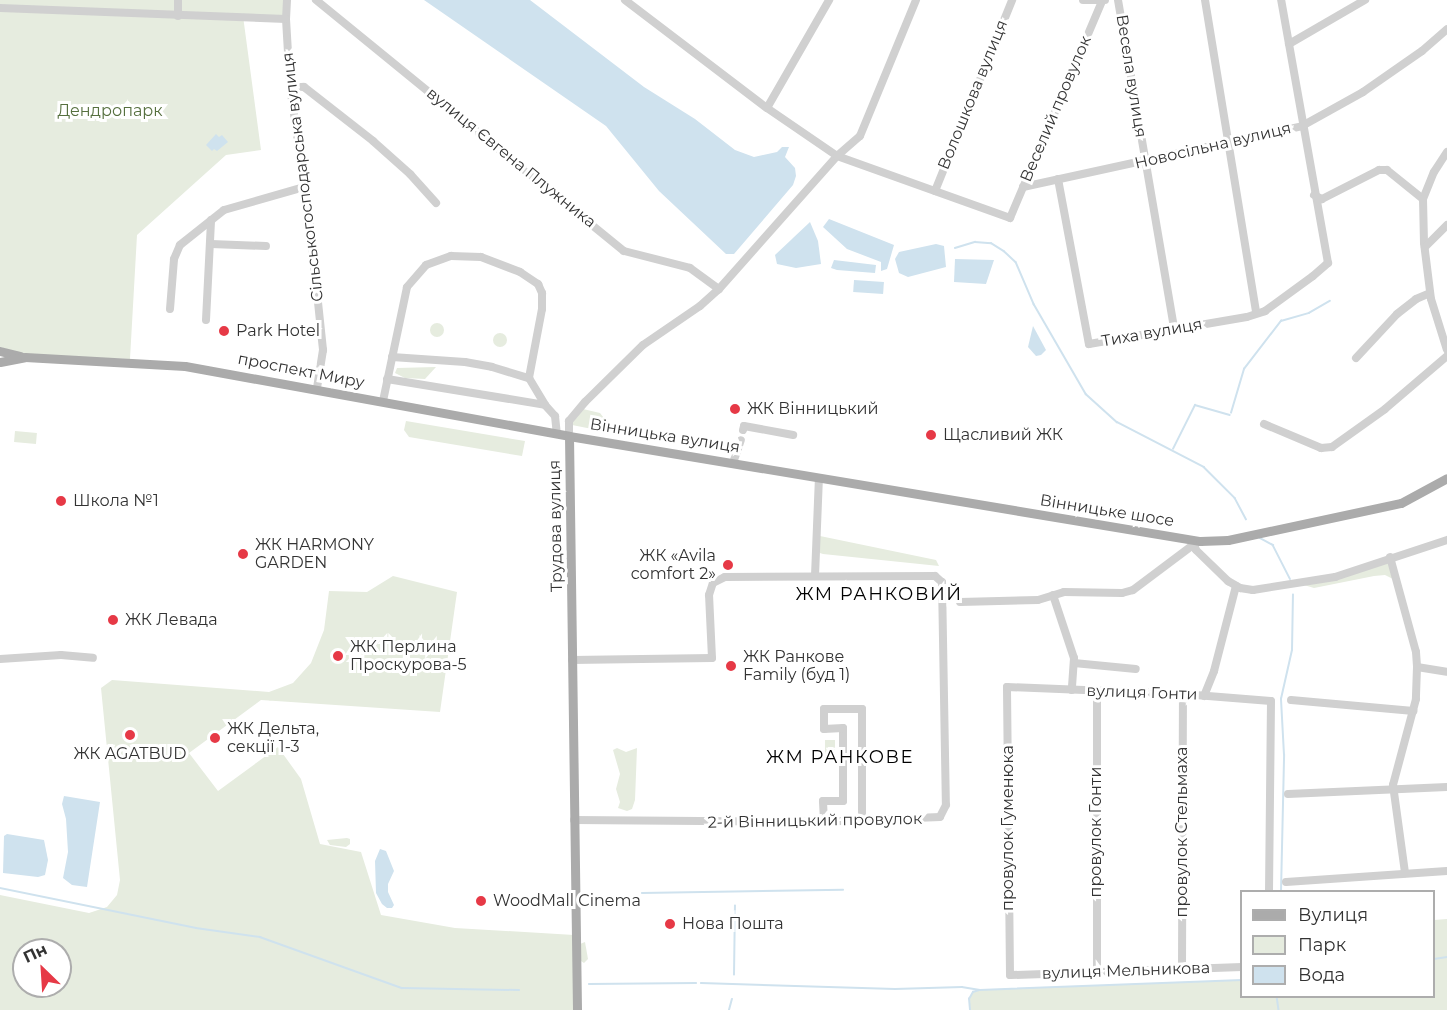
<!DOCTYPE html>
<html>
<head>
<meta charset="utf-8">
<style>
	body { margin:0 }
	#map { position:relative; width:1447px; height:1010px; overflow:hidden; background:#fff; font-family:Montserrat,sans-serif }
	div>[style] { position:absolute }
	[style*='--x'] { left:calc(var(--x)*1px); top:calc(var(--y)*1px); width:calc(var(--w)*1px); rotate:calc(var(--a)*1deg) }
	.green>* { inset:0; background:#e6ecdf; transform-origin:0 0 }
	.round { border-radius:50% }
	.water>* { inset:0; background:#cfe2ee; transform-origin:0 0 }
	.stream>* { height:1.5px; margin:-0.75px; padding:0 0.75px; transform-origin:0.75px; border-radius:0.75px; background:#cfe2ee }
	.minor>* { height:8px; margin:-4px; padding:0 4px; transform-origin:4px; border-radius:4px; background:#d0d0d0 }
	.major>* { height:9px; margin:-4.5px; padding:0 4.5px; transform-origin:4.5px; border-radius:4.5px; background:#ababab }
	.dots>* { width:16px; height:16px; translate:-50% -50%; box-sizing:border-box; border:3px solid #fff; border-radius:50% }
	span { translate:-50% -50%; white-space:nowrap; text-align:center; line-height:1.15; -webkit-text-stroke:6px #fff; paint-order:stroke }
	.street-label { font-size:16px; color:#333 }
	.park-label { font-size:16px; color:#56703f }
	.poi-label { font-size:16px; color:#333 }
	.left { translate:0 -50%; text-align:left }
	.right { translate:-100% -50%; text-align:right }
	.neighbourhood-label { font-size:18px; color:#000; letter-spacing:1.5px }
	.legend { position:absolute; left:1240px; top:890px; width:195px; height:108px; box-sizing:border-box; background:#fff; border:2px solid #adadad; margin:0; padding:8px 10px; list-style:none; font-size:18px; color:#333 }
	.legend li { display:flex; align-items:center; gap:12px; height:30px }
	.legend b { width:30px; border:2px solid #adadad }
	.north { position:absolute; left:12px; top:938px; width:60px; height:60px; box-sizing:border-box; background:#fff; border:2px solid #adadad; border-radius:50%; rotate:335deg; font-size:16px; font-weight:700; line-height:24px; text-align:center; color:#333 }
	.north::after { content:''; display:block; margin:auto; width:21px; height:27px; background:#e63946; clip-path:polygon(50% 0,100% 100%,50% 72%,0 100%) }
</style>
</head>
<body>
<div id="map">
	<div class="green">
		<i style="clip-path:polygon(0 0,285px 0,283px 17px,243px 16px,261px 150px,226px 155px,137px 235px,130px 359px,26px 355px,0 347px)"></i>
		<i class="round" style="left:430px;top:323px;width:14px;height:14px"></i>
		<i class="round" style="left:493px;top:333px;width:14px;height:14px"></i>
		<i style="clip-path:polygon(436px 367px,425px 379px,405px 378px,395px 373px,397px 368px)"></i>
		<i style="clip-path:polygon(583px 409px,600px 413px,607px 422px,620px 428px,641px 428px,647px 433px,648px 440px,572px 425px,571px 422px)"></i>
		<i style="clip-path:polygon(406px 421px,525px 441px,522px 456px,409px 437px,404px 430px)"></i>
		<i style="left:15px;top:431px;width:22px;height:11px;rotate:5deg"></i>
		<i style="clip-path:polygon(820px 536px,936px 560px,939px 566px,823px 554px,820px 553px)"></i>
		<i style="clip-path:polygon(1384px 561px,1390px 564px,1393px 579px,1385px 575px,1374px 576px,1314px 588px,1304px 585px)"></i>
		<i style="clip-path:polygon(evenodd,393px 576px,457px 592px,440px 712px,261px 700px,189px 753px,218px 791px,278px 747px,301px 779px,320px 844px,361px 852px,381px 915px,455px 928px,574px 935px,575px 1010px,0 1010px,0 895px,89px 913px,107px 907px,117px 895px,120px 880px,101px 688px,112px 680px,269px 692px,293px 683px,311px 663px,324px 630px,329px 591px,367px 592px,393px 576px,24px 950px,60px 950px,60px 986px,24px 986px,24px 950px)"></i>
		<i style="left:825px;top:740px;width:10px;height:16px"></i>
		<i style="clip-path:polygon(617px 748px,626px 752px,637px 748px,635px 800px,632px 809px,627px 811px,618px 808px,620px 802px,616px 789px,620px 774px,613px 750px)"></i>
		<i style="clip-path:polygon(347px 838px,350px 839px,350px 844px,346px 847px,330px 845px,327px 840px)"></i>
		<i style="clip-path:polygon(1447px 919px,1447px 1010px,970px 1010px,969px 999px,973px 992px,980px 990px,1241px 980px,1242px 996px,1434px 996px,1434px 920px)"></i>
		<i style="clip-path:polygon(585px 942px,588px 959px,584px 963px,581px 961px,580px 944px)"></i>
	</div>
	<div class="water">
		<i style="clip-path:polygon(424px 0,530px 0,644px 87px,695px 119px,735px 150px,754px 157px,777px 152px,782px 147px,789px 147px,785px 157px,795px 168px,796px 176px,793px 185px,734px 254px,726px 254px,659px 191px,606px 126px)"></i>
		<i style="clip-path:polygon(216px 134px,219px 137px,222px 135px,228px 142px,217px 151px,214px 149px,212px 151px,206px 145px)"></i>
		<i style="clip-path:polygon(829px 219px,894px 245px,887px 269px,881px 271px,881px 262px,847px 249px,823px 227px)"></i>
		<i style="clip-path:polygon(810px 222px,818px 241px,821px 264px,796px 268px,777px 264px,775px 255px)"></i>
		<i style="clip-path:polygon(936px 244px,944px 246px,946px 267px,908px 277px,899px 273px,895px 259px,899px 252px)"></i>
		<i style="clip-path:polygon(955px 259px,994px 260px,986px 284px,954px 282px)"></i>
		<i style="clip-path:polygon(834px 260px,876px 265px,875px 273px,837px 270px,831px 268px)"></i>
		<i style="left:854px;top:280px;width:30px;height:12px;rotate:4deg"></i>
		<i style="clip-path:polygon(1033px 326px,1046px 350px,1041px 355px,1036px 356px,1028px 347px)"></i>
		<i style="clip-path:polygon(64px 796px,100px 802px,87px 887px,72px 885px,63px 878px,68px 852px,66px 819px,62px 804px)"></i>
		<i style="clip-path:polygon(7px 834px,44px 840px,48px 860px,45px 875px,38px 877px,3px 873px,4px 836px)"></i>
		<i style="clip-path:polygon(380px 849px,386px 851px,394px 871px,388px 884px,388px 892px,394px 905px,392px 908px,387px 908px,382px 904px,376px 893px,375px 861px)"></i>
	</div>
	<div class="stream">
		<i style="--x:955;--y:248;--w:21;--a:-17"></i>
		<i style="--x:975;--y:242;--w:16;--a:4"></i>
		<i style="--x:991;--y:243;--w:15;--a:32"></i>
		<i style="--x:1004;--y:251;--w:16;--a:43"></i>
		<i style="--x:1016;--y:262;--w:46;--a:66.8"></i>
		<i style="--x:1034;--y:304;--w:104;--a:60"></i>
		<i style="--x:1086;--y:394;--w:42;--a:42.1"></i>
		<i style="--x:1117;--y:422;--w:98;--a:27.3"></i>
		<i style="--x:1204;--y:467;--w:44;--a:45"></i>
		<i style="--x:1235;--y:498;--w:24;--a:62"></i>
		<i style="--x:1231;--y:413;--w:46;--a:-73.5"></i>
		<i style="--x:1244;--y:369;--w:61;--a:-52.4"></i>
		<i style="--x:1281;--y:321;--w:29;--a:-16"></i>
		<i style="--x:1309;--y:313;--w:24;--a:-30"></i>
		<i style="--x:1173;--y:449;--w:49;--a:-63.4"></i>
		<i style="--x:1195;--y:405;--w:36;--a:16"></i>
		<i style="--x:1260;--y:538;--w:15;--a:28"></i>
		<i style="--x:1273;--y:545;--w:38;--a:63"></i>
		<i style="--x:0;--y:888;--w:200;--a:11.5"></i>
		<i style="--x:196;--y:928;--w:65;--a:8"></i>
		<i style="--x:260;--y:937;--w:151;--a:19.8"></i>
		<i style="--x:402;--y:988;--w:117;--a:1"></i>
		<i style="--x:1281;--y:892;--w:137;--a:-88.7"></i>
		<i style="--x:1284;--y:755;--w:56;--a:-93.1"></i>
		<i style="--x:1281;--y:699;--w:50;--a:-77.3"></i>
		<i style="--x:1292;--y:650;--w:55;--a:-89"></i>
		<i style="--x:642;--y:893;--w:201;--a:-0.9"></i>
		<i style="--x:1434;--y:959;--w:13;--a:-9"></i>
		<i style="--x:734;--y:975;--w:69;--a:-89.2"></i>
		<i style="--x:701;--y:983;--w:194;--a:1.8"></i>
		<i style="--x:895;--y:989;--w:67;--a:-1.7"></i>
		<i style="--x:962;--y:987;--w:18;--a:9"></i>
		<i style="--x:980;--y:990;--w:262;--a:-2.2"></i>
		<i style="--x:589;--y:984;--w:107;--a:-0.5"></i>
		<i style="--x:1277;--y:996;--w:14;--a:82"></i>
		<i style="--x:729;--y:1010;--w:11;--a:-75"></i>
		<i style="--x:970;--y:1010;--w:11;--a:-95"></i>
		<i style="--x:969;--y:999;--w:8;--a:-60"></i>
		<i style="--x:973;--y:992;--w:6;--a:-18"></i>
	</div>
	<div class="minor">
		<i style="--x:287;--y:0;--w:19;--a:93"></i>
		<i style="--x:286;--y:19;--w:67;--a:86.6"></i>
		<i style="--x:290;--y:86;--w:141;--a:81.9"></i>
		<i style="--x:310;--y:226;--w:125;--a:84"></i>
		<i style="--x:323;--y:350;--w:39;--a:99"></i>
		<i style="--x:316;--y:0;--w:397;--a:39.2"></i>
		<i style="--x:624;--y:251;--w:68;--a:14.4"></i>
		<i style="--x:690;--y:268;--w:36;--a:36"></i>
		<i style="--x:625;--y:0;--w:178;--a:37.3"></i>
		<i style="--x:767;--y:108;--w:85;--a:34.4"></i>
		<i style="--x:837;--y:156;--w:184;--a:19.7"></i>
		<i style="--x:1010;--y:218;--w:236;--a:-67"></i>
		<i style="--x:1083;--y:0;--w:22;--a:0"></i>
		<i style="--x:1118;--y:0;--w:334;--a:80.3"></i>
		<i style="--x:1205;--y:0;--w:317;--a:80.7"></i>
		<i style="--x:0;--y:8;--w:286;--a:2.2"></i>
		<i style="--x:178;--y:16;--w:16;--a:-90"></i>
		<i style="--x:1289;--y:44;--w:88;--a:-30.1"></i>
		<i style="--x:290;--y:86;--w:14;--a:4"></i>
		<i style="--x:304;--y:87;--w:88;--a:38"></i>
		<i style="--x:373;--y:141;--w:50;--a:41.7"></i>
		<i style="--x:410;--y:174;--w:39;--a:48"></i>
		<i style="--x:767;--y:108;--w:125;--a:-60.1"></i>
		<i style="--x:1058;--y:179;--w:168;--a:79.4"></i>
		<i style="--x:1089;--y:344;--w:160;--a:-9.7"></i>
		<i style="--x:1247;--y:317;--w:19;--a:-18"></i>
		<i style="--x:1265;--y:311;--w:59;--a:-36.1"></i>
		<i style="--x:1313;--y:276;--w:20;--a:-41"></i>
		<i style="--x:1328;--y:263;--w:267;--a:-100.1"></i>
		<i style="--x:1023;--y:187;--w:286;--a:-12.3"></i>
		<i style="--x:1302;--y:126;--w:70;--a:-29.1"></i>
		<i style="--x:1363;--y:92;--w:72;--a:-34.8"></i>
		<i style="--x:1422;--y:51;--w:33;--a:-41"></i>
		<i style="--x:935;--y:191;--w:206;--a:-68"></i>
		<i style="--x:1314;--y:195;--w:9;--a:27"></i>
		<i style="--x:1322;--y:199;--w:64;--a:-27"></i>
		<i style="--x:1379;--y:170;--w:8;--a:0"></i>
		<i style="--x:1387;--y:170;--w:46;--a:38.9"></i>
		<i style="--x:1423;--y:199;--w:29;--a:-68"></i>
		<i style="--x:1434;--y:172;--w:24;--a:-57"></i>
		<i style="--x:1423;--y:199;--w:44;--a:88.7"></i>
		<i style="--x:1424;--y:243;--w:56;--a:82.9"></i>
		<i style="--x:1431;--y:299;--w:53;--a:72.6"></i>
		<i style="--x:211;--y:244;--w:55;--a:2.1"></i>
		<i style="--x:1425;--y:247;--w:31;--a:-45"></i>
		<i style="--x:170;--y:309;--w:50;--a:-85.4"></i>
		<i style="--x:174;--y:259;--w:15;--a:-67"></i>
		<i style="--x:180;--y:245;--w:56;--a:-38.5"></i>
		<i style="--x:224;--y:210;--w:83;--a:-16"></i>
		<i style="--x:206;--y:320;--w:100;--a:-87.1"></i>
		<i style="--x:392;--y:357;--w:73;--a:3.9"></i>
		<i style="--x:465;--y:362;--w:27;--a:10"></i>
		<i style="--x:492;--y:367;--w:39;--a:17"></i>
		<i style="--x:529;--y:378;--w:31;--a:59"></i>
		<i style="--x:1356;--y:358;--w:60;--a:-47"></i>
		<i style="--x:1397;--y:314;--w:24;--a:-38"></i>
		<i style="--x:1416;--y:299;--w:15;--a:-23"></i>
		<i style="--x:387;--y:379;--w:160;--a:9.3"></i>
		<i style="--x:545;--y:405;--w:15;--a:48"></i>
		<i style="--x:555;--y:416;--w:18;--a:84"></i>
		<i style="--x:383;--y:401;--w:116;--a:-78.1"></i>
		<i style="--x:407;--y:287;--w:29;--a:-49"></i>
		<i style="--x:426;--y:265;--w:27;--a:-20"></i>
		<i style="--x:451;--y:256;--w:30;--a:2"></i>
		<i style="--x:481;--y:257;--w:42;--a:21"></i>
		<i style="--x:520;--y:272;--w:22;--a:34"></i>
		<i style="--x:538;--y:284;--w:10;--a:66"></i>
		<i style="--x:542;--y:293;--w:16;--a:90"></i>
		<i style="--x:542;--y:309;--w:70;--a:100.7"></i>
		<i style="--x:1264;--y:424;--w:62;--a:22.8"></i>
		<i style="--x:1321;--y:448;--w:11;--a:-5"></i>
		<i style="--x:1332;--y:447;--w:65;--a:-35.6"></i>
		<i style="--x:1385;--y:409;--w:82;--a:-40.5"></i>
		<i style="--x:743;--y:430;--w:4;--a:-76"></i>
		<i style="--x:744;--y:426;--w:50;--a:10.4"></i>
		<i style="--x:569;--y:436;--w:15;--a:-90"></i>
		<i style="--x:569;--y:421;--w:25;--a:-50"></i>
		<i style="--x:585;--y:402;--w:81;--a:-44.5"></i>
		<i style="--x:643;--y:345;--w:69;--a:-34.4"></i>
		<i style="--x:700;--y:306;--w:25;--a:-42"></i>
		<i style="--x:719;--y:289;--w:178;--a:-48.4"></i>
		<i style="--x:837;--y:156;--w:30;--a:-41"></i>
		<i style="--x:860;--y:136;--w:147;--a:-67.6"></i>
		<i style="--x:733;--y:463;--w:24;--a:-71"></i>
		<i style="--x:1193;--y:541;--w:9;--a:72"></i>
		<i style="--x:1196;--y:550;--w:45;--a:44.1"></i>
		<i style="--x:1228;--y:581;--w:14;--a:30"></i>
		<i style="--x:1240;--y:588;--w:13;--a:9"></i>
		<i style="--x:1253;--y:590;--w:83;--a:-9"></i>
		<i style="--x:1335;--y:577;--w:118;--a:-18.3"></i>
		<i style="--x:1390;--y:557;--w:98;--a:74.7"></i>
		<i style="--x:1416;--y:652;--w:15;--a:86"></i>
		<i style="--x:1417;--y:667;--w:32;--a:92"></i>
		<i style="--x:1416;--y:699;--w:89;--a:105"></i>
		<i style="--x:1393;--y:785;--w:89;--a:82.2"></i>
		<i style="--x:815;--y:576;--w:98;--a:-87.7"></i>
		<i style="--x:1053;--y:595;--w:66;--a:71.6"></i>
		<i style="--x:1074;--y:658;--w:32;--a:94"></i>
		<i style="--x:960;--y:602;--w:78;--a:-1.5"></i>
		<i style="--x:1038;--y:600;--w:27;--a:-17"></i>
		<i style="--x:1064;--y:592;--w:58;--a:1"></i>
		<i style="--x:1122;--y:593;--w:11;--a:-15"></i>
		<i style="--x:1133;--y:590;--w:75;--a:-36.9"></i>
		<i style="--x:0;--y:659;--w:61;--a:-3.8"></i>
		<i style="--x:61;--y:655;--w:32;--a:5"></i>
		<i style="--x:572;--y:660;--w:140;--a:-0.8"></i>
		<i style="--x:712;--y:658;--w:63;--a:-92.7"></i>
		<i style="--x:709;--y:595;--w:13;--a:-72"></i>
		<i style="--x:713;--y:583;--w:13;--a:-27"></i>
		<i style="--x:725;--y:577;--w:210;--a:-0.3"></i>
		<i style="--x:935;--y:576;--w:9;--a:41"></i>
		<i style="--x:942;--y:582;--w:223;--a:89"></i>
		<i style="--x:946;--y:805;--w:13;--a:117"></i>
		<i style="--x:940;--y:817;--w:123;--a:177.7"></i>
		<i style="--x:817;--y:822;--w:243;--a:-179.5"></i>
		<i style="--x:1074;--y:663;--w:62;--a:5.5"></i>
		<i style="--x:1417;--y:667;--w:30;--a:9"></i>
		<i style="--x:1097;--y:691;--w:282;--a:90"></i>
		<i style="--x:1204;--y:696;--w:27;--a:-68"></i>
		<i style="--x:1214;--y:671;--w:88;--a:-75.5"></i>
		<i style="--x:1291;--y:700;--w:123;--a:5.1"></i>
		<i style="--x:1288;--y:794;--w:159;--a:-2.5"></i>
		<i style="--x:824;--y:821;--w:20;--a:-93"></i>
		<i style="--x:823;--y:801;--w:20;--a:0"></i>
		<i style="--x:843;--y:801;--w:73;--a:-90"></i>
		<i style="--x:843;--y:728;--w:19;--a:177"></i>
		<i style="--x:824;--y:729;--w:20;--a:-90"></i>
		<i style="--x:824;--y:709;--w:38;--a:0"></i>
		<i style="--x:862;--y:709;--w:111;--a:90"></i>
		<i style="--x:1286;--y:882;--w:161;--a:-3.9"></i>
		<i style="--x:1242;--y:967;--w:232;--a:178"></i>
		<i style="--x:1010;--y:975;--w:288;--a:-90.6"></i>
		<i style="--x:1007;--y:687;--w:176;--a:2.3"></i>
		<i style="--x:1183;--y:694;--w:88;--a:4.5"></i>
		<i style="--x:1271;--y:701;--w:191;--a:90.6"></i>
		<i style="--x:1182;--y:970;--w:276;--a:-89.8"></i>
	</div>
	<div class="major">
		<i style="--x:0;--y:351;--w:21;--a:14"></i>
		<i style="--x:0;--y:362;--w:25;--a:-11"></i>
		<i style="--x:25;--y:357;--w:160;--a:3.2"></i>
		<i style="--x:185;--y:366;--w:390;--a:10.3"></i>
		<i style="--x:569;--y:436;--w:640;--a:9.45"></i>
		<i style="--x:1200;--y:541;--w:28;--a:-2"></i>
		<i style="--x:1228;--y:540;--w:177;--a:-12.1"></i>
		<i style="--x:1401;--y:503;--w:52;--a:-28.5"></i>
		<i style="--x:569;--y:436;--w:574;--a:89.2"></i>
	</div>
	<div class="dots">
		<i style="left:224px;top:331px;background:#e63946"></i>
		<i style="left:735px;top:409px;background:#e63946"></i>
		<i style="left:931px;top:435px;background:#e63946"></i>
		<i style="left:61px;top:501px;background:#e63946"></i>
		<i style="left:243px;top:554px;background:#e63946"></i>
		<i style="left:728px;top:565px;background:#e63946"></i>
		<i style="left:113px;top:620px;background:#e63946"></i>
		<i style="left:338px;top:656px;background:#e63946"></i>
		<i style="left:731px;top:666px;background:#e63946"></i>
		<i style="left:130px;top:735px;background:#e63946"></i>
		<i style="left:215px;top:738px;background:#e63946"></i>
		<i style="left:481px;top:901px;background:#e63946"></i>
		<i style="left:670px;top:924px;background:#e63946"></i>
	</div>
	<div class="street-label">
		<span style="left:1131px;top:76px;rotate:81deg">Весела вулиця</span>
		<span style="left:973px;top:95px;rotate:-68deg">Волошкова вулиця</span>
		<span style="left:1056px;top:109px;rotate:-67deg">Веселий провулок</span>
		<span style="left:1213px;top:146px;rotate:-13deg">Новосільна вулиця</span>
		<span style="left:511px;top:158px;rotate:39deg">вулиця Євгена Плужника</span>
		<span style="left:303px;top:177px;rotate:-97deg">Сільськогосподарська вулиця</span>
		<span style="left:1152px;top:333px;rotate:-10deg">Тиха вулиця</span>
		<span style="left:301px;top:371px;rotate:11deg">проспект Миру</span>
		<span style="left:665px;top:436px;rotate:9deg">Вінницька вулиця</span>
		<span style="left:1107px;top:511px;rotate:9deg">Вінницьке шосе</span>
		<span style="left:556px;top:526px;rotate:-91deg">Трудова вулиця</span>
		<span style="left:1142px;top:693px;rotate:2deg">вулиця Гонти</span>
		<span style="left:815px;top:821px;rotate:-1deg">2-й Вінницький провулок</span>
		<span style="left:1008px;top:828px;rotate:-90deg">провулок Гуменюка</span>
		<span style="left:1096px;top:832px;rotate:-90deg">провулок Гонти</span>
		<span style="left:1182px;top:832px;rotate:-90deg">провулок Стельмаха</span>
		<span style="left:1126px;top:971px;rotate:-2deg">вулиця Мельникова</span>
	</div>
	<div class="park-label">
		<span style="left:110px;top:111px">Дендропарк</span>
	</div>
	<div class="poi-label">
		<span class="left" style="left:236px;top:331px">Park Hotel</span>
		<span class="left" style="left:747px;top:409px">ЖК Вінницький</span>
		<span class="left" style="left:943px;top:435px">Щасливий ЖК</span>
		<span class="left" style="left:73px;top:501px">Школа №1</span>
		<span class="left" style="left:255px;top:554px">ЖК HARMONY<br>GARDEN</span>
		<span class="right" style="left:716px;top:565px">ЖК «Avila<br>comfort 2»</span>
		<span class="left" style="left:125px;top:620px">ЖК Левада</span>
		<span class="left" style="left:350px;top:656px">ЖК Перлина<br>Проскурова-5</span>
		<span class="left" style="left:743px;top:666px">ЖК Ранкове<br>Family (буд 1)</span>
		<span class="left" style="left:227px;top:738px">ЖК Дельта,<br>секції 1-3</span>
		<span style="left:130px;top:754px">ЖК AGATBUD</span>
		<span class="left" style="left:493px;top:901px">WoodMall Cinema</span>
		<span class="left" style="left:682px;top:924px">Нова Пошта</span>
	</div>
	<div class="neighbourhood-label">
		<span style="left:879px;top:594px">ЖМ РАНКОВИЙ</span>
		<span style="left:840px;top:757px">ЖМ РАНКОВЕ</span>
	</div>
	<ul class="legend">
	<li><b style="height:8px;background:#ababab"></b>Вулиця</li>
	<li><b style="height:16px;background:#e6ecdf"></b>Парк</li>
	<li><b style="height:16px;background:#cfe2ee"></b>Вода</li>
	</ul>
	<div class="north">Пн</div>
</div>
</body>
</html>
